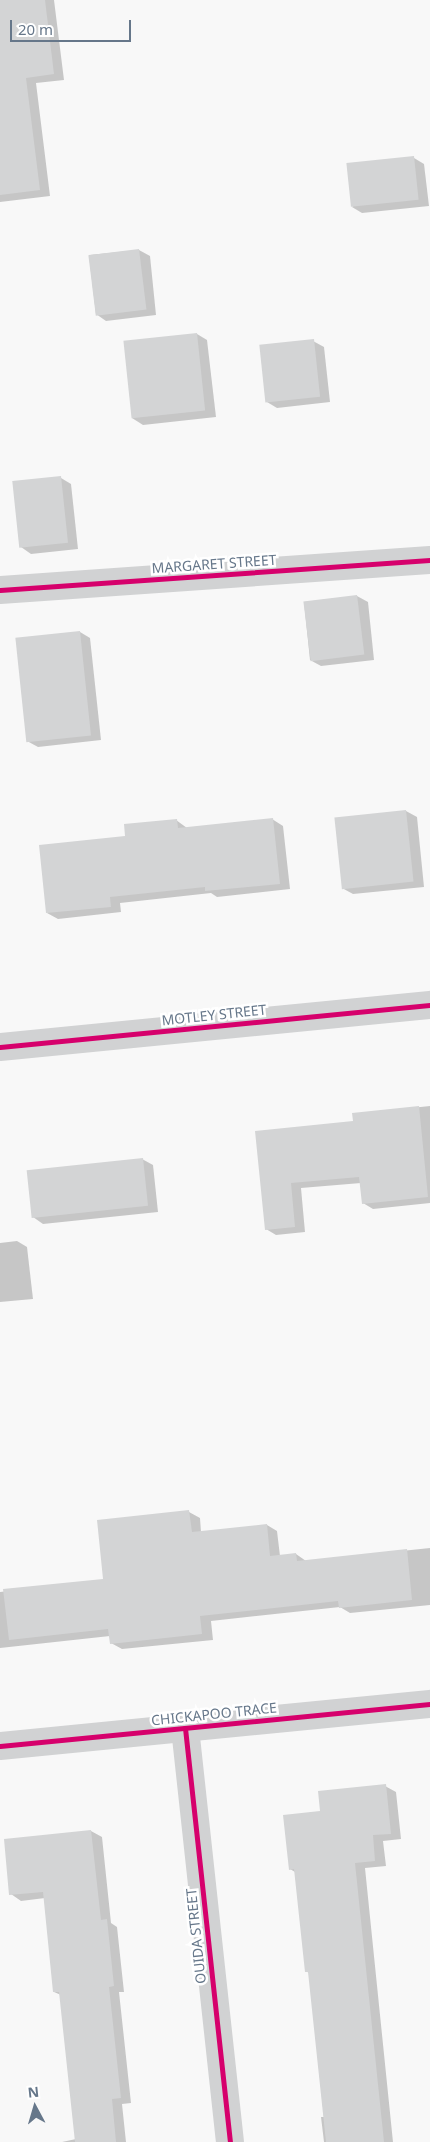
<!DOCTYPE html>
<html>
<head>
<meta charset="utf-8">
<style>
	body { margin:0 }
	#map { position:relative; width:430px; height:2142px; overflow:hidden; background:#f8f8f8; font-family:"Noto Sans",sans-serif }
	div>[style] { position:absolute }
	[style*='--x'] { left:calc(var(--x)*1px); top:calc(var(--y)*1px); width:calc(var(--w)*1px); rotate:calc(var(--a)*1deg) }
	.shadow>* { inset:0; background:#0003 }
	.building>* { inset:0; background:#d3d4d5; transform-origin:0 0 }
	.minor>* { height:28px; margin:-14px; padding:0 14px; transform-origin:14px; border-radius:14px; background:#d1d2d3 }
	.cycleway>* { height:5px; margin:-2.5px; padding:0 2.5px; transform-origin:2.5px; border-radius:2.5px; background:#d6006c }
	span { translate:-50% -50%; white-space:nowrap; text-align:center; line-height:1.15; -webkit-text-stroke:5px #fff; paint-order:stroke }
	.street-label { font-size:14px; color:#66778a }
	.north { position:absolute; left:10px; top:2082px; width:50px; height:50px; -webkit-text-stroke:4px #fff; paint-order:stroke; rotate:354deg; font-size:14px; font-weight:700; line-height:20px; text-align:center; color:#66778a }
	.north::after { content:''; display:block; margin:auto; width:18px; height:22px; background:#66778a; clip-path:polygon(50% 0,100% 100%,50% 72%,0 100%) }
	.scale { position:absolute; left:10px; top:20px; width:121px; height:22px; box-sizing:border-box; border:2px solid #66778a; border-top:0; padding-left:6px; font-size:15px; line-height:18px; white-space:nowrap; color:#66778a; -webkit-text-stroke:4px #fff; paint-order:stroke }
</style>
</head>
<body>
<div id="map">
	<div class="shadow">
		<i style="clip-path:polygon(0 0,54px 0,64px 80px,36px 83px,50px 196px,0 202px)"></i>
		<i style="clip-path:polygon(414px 158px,424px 164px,429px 206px,362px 213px,352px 207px)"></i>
		<i style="clip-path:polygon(139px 250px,150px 256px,156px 315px,106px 321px,96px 314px,89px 255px)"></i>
		<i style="clip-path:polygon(197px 334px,207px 340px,216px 417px,143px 425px,132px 418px)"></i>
		<i style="clip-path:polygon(313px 341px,324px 347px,330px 402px,277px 408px,267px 402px)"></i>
		<i style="clip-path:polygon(61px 478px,71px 484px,78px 549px,31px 554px,21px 547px)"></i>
		<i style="clip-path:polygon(357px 596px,368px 602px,374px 660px,321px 666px,310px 660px,304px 602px)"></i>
		<i style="clip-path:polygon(80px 632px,90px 638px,101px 740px,38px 747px,27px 741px)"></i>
		<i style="clip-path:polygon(406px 811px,417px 817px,424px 887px,353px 894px,342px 888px)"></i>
		<i style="clip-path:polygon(272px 819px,283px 826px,290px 889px,217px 897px,211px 893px,120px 903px,121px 912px,58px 919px,47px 913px,126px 838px,176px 820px,187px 828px)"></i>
		<i style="clip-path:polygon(430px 1106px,430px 1203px,373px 1209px,363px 1203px,361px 1183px,301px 1188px,305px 1232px,276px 1235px,266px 1229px,257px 1132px,354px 1122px,354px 1114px)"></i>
		<i style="clip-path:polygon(142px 1159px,153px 1165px,158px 1212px,43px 1224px,33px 1217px)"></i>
		<i style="clip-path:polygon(17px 1241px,27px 1247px,33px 1299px,0 1302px,0 1243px)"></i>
		<i style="clip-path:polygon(189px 1512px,200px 1518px,201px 1532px,267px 1525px,277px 1531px,280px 1556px,296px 1554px,306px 1561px,430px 1548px,430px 1605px,350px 1613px,340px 1607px,211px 1621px,213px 1640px,122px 1649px,111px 1643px,110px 1636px,0 1648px,0 1592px,105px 1580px)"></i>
		<i style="clip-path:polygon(385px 1786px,396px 1792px,401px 1839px,383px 1841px,386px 1866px,365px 1868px,393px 2142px,324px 2142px,321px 2117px,324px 2117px,309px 1973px,306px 1971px,295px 1872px,290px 1869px,321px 1812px)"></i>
		<i style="clip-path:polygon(91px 1831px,102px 1837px,111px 1923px,117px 1927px,124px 1992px,119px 1992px,131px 2103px,122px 2104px,126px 2142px,62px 2142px,76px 2139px,61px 1995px,54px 1992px,45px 1898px,21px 1901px,11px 1894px,5px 1840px)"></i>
	</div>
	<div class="building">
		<i style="clip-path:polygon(0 0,45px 0,54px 74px,26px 78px,40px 190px,0 195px)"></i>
		<i style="left:414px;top:156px;width:44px;height:68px;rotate:84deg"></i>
		<i style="left:139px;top:249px;width:61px;height:51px;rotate:83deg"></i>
		<i style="left:197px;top:333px;width:78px;height:74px;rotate:84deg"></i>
		<i style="left:314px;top:339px;width:58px;height:55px;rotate:84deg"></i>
		<i style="left:61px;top:476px;width:67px;height:49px;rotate:84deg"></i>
		<i style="left:357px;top:595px;width:60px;height:54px;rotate:83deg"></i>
		<i style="left:80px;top:631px;width:105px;height:65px;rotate:84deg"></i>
		<i style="left:406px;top:810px;width:72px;height:72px;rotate:84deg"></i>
		<i style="clip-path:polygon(273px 818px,280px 884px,205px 891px,205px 887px,110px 897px,111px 907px,46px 913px,39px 845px,125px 836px,124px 824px,177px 819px,178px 828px)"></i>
		<i style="clip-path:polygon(419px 1106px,428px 1197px,362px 1204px,359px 1177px,291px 1183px,295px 1227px,265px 1230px,255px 1131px,353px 1121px,352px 1113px)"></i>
		<i style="left:143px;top:1158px;width:48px;height:117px;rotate:84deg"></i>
		<i style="clip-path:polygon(189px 1510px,192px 1532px,267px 1524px,270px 1556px,296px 1553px,297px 1561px,407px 1549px,412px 1600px,339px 1608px,338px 1601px,200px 1616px,202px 1634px,110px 1644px,108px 1629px,9px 1640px,3px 1589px,103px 1579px,97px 1520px)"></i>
		<i style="clip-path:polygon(386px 1784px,391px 1834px,373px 1835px,375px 1861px,355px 1863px,384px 2142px,326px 2142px,308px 1972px,305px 1972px,294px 1869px,289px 1870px,283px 1815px,320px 1811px,318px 1791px)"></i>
		<i style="clip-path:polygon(91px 1830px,101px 1920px,107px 1919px,114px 1986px,109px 1987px,121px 2098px,112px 2099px,116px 2142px,75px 2142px,59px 1992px,53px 1992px,43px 1892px,9px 1895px,4px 1839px)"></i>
	</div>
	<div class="minor">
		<i style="--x:0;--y:590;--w:431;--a:-4"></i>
		<i style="--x:0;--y:1047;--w:432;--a:-5.6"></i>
		<i style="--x:185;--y:1728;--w:416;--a:83.8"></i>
		<i style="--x:0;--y:1746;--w:432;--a:-5.6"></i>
	</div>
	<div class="cycleway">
		<i style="--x:0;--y:590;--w:431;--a:-4"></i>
		<i style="--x:0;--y:1047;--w:432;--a:-5.6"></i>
		<i style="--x:185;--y:1728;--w:416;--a:83.8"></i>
		<i style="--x:0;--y:1746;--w:432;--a:-5.6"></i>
	</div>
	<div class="street-label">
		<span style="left:214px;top:564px;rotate:-4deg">MARGARET STREET</span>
		<span style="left:214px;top:1015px;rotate:-6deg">MOTLEY STREET</span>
		<span style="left:214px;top:1714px;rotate:-6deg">CHICKAPOO TRACE</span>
		<span style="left:196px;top:1936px;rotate:-96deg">OUIDA STREET</span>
	</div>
	<div class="north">N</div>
	<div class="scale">20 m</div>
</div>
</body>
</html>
